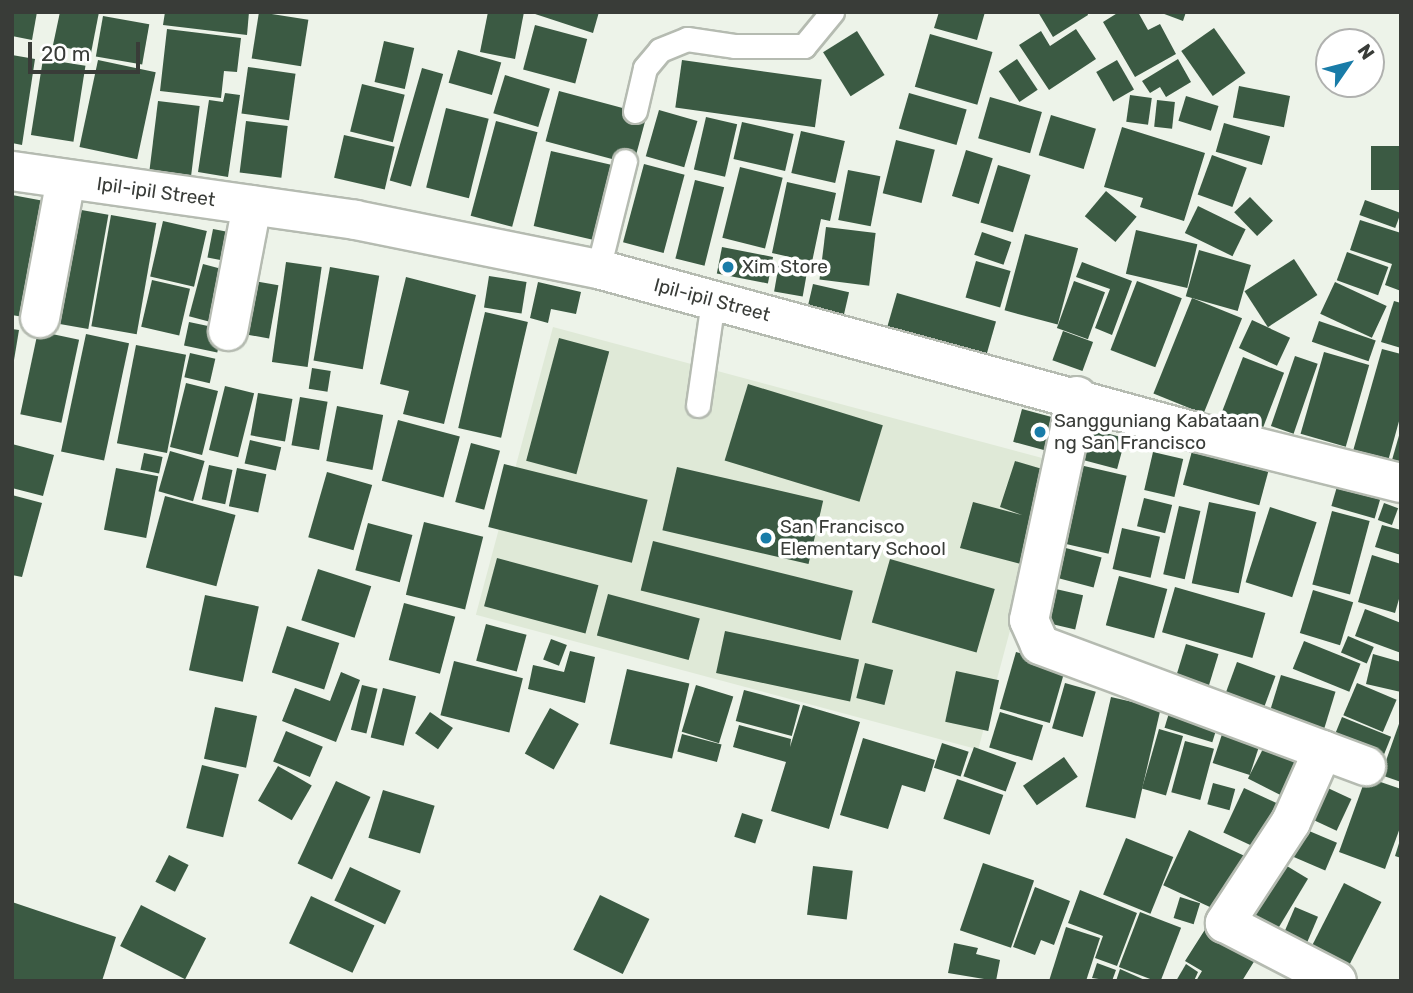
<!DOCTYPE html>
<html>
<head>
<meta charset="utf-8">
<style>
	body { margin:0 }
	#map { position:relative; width:1413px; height:993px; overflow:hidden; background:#edf3e9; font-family:Rubik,sans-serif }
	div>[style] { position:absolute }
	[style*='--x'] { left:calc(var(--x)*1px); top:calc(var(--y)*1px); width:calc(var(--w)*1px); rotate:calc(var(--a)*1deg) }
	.built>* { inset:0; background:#dfe9d7; transform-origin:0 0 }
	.building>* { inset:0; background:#3b5a43; transform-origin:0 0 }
	.roads { filter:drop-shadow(2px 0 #b5bbb1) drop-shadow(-2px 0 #b5bbb1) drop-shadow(0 2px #b5bbb1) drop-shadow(0 -2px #b5bbb1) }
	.service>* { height:23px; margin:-11.5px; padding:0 11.5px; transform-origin:11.5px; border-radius:11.5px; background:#fff }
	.minor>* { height:38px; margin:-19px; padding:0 19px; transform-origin:19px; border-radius:19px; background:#fff }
	.tertiary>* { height:38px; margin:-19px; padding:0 19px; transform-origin:19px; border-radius:19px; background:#fff }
	.dots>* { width:19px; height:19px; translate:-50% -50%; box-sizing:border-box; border:4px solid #fff; border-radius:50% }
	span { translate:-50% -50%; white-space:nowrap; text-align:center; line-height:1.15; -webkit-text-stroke:7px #fff; paint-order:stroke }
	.street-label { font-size:19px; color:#393c38 }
	.poi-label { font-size:19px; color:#393c38 }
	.left { translate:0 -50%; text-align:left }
	.frame { position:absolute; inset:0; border:14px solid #393c38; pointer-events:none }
	.north { position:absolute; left:1315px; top:28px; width:70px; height:70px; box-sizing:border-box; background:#fff; border:2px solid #b0b1af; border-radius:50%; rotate:55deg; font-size:19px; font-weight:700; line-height:28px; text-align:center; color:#393c38 }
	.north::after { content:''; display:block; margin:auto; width:24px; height:32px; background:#197ca8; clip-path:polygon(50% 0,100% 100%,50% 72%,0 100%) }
	.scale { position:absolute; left:28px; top:42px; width:112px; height:32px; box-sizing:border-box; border:4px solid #393c38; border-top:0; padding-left:9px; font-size:21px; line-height:24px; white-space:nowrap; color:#393c38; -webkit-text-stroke:5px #fff; paint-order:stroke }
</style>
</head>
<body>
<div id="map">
	<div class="built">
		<i style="left:553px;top:327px;width:520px;height:298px;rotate:15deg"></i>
	</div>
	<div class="building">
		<i style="clip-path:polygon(12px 12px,37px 12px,32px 40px,12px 36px)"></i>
		<i style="clip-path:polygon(60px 12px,99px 12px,91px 53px,53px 45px)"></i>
		<i style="clip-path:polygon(165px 12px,249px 12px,247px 35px,163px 25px)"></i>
		<i style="left:259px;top:12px;width:50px;height:47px;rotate:9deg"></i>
		<i style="clip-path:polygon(488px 12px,524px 12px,515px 59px,480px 52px)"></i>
		<i style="clip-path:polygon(529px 12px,599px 12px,593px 33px)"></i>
		<i style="clip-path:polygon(939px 12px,985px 12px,977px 40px,934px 28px)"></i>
		<i style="clip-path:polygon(1038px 12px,1087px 12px,1088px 15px,1053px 37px)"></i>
		<i style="clip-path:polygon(1119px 12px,1138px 12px,1148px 30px,1160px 24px,1176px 54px,1135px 77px,1103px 22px)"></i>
		<i style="clip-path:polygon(1159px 12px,1186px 12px,1183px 21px)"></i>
		<i style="left:103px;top:16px;width:47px;height:41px;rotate:10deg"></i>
		<i style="left:535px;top:25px;width:54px;height:46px;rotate:15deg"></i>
		<i style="left:1214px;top:28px;width:55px;height:40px;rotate:55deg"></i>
		<i style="clip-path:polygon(167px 29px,241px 38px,237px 72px,224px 71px,221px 98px,160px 91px)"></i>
		<i style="clip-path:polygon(1076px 29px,1096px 59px,1049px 90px,1019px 45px,1041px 31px,1050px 46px)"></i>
		<i style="left:857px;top:31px;width:52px;height:40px;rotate:58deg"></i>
		<i style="left:930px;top:34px;width:65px;height:55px;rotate:16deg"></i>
		<i style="left:384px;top:41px;width:31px;height:42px;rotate:13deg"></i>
		<i style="left:458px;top:50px;width:45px;height:34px;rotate:16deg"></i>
		<i style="clip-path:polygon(12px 55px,35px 59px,22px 145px,12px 143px)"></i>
		<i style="left:43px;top:59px;width:43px;height:77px;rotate:9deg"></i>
		<i style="left:1017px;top:59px;width:37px;height:22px;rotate:56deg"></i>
		<i style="clip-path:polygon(1178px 59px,1191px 82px,1166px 97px,1160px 87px,1150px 93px,1142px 81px)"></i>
		<i style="left:98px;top:60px;width:59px;height:89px;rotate:12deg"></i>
		<i style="left:682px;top:60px;width:141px;height:48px;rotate:8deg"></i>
		<i style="left:1117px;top:60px;width:34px;height:24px;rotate:60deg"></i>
		<i style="left:248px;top:67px;width:48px;height:47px;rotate:8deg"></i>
		<i style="left:422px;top:68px;width:22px;height:117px;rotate:16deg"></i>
		<i style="left:505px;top:75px;width:47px;height:40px;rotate:17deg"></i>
		<i style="left:362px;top:84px;width:44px;height:49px;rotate:14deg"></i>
		<i style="left:1239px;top:86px;width:52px;height:32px;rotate:11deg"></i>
		<i style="left:559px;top:91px;width:91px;height:52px;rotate:15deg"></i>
		<i style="clip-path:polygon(225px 93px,240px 95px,228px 177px,198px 172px,209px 100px,223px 102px)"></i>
		<i style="left:909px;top:93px;width:60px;height:37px;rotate:16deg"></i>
		<i style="left:1130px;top:95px;width:22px;height:27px;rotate:8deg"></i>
		<i style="left:1186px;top:96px;width:34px;height:26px;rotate:17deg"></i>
		<i style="left:990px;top:97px;width:54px;height:43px;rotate:16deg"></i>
		<i style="left:1157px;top:100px;width:18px;height:27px;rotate:6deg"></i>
		<i style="left:158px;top:101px;width:42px;height:70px;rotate:7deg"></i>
		<i style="left:446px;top:108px;width:44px;height:82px;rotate:14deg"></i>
		<i style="left:659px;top:110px;width:40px;height:48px;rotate:16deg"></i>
		<i style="left:1051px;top:115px;width:47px;height:42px;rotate:17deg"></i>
		<i style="left:706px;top:117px;width:32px;height:54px;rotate:13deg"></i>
		<i style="left:246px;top:121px;width:42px;height:52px;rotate:7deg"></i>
		<i style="left:496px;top:121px;width:43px;height:98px;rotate:15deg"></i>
		<i style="left:742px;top:122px;width:53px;height:38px;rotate:13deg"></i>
		<i style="left:1224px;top:123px;width:48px;height:30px;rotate:16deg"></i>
		<i style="clip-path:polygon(1122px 127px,1205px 153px,1184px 221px,1140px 207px,1143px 198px,1104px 187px)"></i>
		<i style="left:801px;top:131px;width:45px;height:43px;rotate:13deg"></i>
		<i style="left:344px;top:135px;width:52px;height:44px;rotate:13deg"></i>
		<i style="left:896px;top:140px;width:40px;height:55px;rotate:14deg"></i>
		<i style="left:1371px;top:146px;width:30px;height:44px"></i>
		<i style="left:966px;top:150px;width:28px;height:48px;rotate:17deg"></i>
		<i style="left:551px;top:151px;width:65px;height:77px;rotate:13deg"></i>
		<i style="left:1212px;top:155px;width:37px;height:42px;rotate:20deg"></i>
		<i style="left:644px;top:164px;width:42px;height:81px;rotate:15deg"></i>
		<i style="left:998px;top:165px;width:34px;height:60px;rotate:17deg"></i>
		<i style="left:740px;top:167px;width:44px;height:73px;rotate:14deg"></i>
		<i style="left:848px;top:170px;width:33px;height:51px;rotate:11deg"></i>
		<i style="left:695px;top:180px;width:30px;height:81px;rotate:14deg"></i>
		<i style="clip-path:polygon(787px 182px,836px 193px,830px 221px,821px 219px,812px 262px,772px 253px)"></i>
		<i style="left:1106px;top:191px;width:40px;height:33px;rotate:40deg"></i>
		<i style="clip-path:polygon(12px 195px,55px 203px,34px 319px,12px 315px)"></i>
		<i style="left:1250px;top:197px;width:33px;height:22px;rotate:46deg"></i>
		<i style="left:1365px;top:200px;width:38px;height:16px;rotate:20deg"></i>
		<i style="left:1198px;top:206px;width:53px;height:30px;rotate:26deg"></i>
		<i style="left:70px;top:208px;width:39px;height:116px;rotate:10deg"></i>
		<i style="left:111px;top:215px;width:46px;height:113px;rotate:10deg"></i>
		<i style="clip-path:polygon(1360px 220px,1401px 233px,1401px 291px,1385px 285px,1392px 264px,1350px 250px)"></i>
		<i style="left:163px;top:221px;width:45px;height:57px;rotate:13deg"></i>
		<i style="left:826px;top:227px;width:50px;height:53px;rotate:7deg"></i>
		<i style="left:213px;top:229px;width:25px;height:29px;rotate:11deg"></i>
		<i style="left:1136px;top:230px;width:63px;height:45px;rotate:13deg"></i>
		<i style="left:982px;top:232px;width:31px;height:24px;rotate:19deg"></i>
		<i style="left:1025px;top:234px;width:55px;height:79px;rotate:15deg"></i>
		<i style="left:722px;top:247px;width:52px;height:27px;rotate:11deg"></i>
		<i style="left:1199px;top:250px;width:54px;height:48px;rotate:16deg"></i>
		<i style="left:1347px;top:252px;width:44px;height:30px;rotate:20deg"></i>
		<i style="left:1294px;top:259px;width:43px;height:59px;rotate:57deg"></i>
		<i style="left:976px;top:261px;width:36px;height:38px;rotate:16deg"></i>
		<i style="left:286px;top:262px;width:36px;height:101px;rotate:8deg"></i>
		<i style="clip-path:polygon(1082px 262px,1132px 281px,1112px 335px,1095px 328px,1110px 289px,1076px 277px)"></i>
		<i style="left:203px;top:264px;width:31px;height:54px;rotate:15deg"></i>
		<i style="left:779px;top:264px;width:29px;height:28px;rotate:10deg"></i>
		<i style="left:330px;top:267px;width:50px;height:95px;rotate:10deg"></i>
		<i style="left:489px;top:276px;width:38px;height:32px;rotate:9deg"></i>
		<i style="clip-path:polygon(406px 277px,476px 295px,444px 424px,403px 414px,409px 391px,380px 384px)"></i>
		<i style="left:243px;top:279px;width:36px;height:54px;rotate:10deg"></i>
		<i style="left:152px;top:280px;width:39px;height:48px;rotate:13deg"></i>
		<i style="left:1074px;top:281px;width:33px;height:50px;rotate:20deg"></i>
		<i style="left:1137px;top:281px;width:48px;height:74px;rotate:21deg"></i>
		<i style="clip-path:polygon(538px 282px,581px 292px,576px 314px,551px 309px,548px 323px,530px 318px)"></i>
		<i style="left:1335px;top:282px;width:57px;height:35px;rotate:25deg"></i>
		<i style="left:813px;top:284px;width:37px;height:25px;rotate:13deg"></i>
		<i style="left:897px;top:293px;width:103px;height:44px;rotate:16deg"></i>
		<i style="left:1192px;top:298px;width:54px;height:103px;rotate:22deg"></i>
		<i style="clip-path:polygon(1394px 301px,1401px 303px,1401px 348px,1381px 342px)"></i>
		<i style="left:485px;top:312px;width:44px;height:119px;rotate:13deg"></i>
		<i style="left:1252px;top:320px;width:42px;height:31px;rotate:25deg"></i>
		<i style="left:1319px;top:321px;width:60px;height:22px;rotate:19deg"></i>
		<i style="left:189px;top:322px;width:34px;height:24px;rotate:12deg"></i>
		<i style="clip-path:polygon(12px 329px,19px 330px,14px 360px,12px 360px)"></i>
		<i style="left:38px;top:331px;width:42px;height:85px;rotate:12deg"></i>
		<i style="left:1063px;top:331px;width:32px;height:31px;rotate:20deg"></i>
		<i style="left:86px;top:334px;width:44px;height:120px;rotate:12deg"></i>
		<i style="left:559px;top:338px;width:52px;height:127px;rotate:15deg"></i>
		<i style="left:136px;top:345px;width:51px;height:100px;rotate:11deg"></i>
		<i style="clip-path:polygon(1382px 349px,1401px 354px,1401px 414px,1388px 461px,1353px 451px)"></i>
		<i style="left:1324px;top:352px;width:47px;height:85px;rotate:16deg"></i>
		<i style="left:190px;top:353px;width:26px;height:25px;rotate:13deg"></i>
		<i style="left:1295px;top:356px;width:24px;height:74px;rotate:19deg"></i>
		<i style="left:1243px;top:357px;width:44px;height:62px;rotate:21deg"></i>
		<i style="left:312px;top:368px;width:19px;height:21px;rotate:9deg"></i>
		<i style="left:186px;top:383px;width:33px;height:66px;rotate:14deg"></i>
		<i style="left:748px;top:384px;width:141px;height:80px;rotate:17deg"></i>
		<i style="left:225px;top:386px;width:30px;height:66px;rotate:14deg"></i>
		<i style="left:258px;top:393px;width:35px;height:43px;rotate:10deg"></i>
		<i style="left:300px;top:397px;width:28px;height:49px;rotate:10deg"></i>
		<i style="left:337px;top:406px;width:47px;height:56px;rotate:11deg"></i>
		<i style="left:1022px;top:409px;width:47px;height:34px;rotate:15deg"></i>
		<i style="left:398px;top:420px;width:64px;height:63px;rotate:15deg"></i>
		<i style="left:1080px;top:426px;width:47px;height:32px;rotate:15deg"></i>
		<i style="clip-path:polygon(1400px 432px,1401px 432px,1401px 463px,1392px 460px)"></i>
		<i style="left:250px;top:440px;width:32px;height:24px;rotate:13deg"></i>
		<i style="left:471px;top:443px;width:30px;height:61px;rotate:15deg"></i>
		<i style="clip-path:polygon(12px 444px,54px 455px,43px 496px,12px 488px)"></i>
		<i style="left:170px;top:451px;width:36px;height:42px;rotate:16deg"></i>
		<i style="left:1192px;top:451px;width:79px;height:35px;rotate:15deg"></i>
		<i style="left:1153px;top:452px;width:31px;height:39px;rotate:13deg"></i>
		<i style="left:144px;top:453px;width:19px;height:17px;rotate:12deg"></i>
		<i style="clip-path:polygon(1015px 461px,1049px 471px,1021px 564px,960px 548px,973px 502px,1022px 515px,1000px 507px)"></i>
		<i style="left:1071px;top:463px;width:57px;height:80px;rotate:13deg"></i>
		<i style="left:504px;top:464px;width:148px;height:65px;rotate:14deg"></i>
		<i style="left:209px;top:465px;width:24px;height:35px;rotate:12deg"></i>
		<i style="left:677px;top:467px;width:150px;height:65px;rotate:13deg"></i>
		<i style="left:116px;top:468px;width:43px;height:63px;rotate:11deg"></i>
		<i style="left:237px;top:468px;width:30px;height:39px;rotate:12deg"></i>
		<i style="left:327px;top:472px;width:47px;height:68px;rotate:16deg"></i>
		<i style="left:1338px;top:483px;width:45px;height:24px;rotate:16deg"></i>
		<i style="clip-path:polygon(12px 495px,42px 503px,22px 577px,12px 575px)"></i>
		<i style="left:165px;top:496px;width:73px;height:74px;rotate:15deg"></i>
		<i style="left:1144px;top:498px;width:29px;height:29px;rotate:14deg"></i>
		<i style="left:1209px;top:502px;width:48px;height:83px;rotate:12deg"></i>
		<i style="left:1384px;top:503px;width:15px;height:18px;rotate:20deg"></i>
		<i style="left:1179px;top:506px;width:22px;height:70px;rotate:13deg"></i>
		<i style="left:1270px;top:507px;width:49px;height:79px;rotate:18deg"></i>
		<i style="left:1332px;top:511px;width:39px;height:76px;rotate:15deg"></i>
		<i style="left:424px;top:522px;width:61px;height:75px;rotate:14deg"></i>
		<i style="left:368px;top:523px;width:46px;height:49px;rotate:15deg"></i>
		<i style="clip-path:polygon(1382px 525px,1401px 530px,1401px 555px,1375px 547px)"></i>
		<i style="left:1122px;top:528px;width:39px;height:42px;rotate:13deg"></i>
		<i style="left:653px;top:541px;width:206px;height:51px;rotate:14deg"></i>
		<i style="left:1062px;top:547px;width:41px;height:31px;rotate:15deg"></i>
		<i style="clip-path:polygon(1372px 555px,1401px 564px,1401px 592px,1395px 613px,1358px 602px)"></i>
		<i style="left:497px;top:558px;width:105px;height:50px;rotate:15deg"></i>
		<i style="left:890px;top:559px;width:109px;height:66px;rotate:16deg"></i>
		<i style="left:318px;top:569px;width:56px;height:54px;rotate:18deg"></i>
		<i style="left:1119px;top:576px;width:50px;height:51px;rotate:15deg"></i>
		<i style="left:1047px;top:587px;width:37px;height:35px;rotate:13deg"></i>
		<i style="left:1175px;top:587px;width:94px;height:47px;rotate:16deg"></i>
		<i style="left:1313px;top:590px;width:42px;height:45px;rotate:17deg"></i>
		<i style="left:608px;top:594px;width:95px;height:43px;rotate:15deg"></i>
		<i style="left:205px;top:595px;width:55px;height:77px;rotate:12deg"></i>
		<i style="left:404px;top:603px;width:53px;height:59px;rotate:15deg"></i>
		<i style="clip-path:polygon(1365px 609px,1401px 623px,1401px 653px,1355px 636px)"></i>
		<i style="left:486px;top:624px;width:42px;height:38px;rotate:15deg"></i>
		<i style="left:287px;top:626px;width:55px;height:49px;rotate:18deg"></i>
		<i style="left:725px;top:631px;width:137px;height:43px;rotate:12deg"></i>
		<i style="left:1348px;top:636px;width:28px;height:18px;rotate:23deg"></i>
		<i style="left:551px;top:639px;width:17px;height:22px;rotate:21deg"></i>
		<i style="left:1304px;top:641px;width:61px;height:30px;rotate:22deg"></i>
		<i style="left:1186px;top:644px;width:34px;height:35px;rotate:17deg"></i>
		<i style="clip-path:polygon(570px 651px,595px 657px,585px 703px,528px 689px,533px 665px,564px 672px)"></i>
		<i style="left:1016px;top:652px;width:52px;height:59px;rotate:16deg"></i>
		<i style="clip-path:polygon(1373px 654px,1401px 662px,1401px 692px,1366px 684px)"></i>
		<i style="left:454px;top:661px;width:71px;height:56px;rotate:14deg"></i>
		<i style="left:1237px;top:662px;width:41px;height:37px;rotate:20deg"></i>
		<i style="left:865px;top:663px;width:29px;height:36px;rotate:14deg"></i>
		<i style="left:627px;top:669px;width:64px;height:77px;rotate:13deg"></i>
		<i style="left:956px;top:671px;width:44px;height:52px;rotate:12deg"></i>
		<i style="clip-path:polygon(341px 672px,360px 680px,336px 742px,282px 721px,295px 688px,330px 701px)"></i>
		<i style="left:1281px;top:675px;width:57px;height:50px;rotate:17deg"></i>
		<i style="left:1065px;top:683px;width:32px;height:47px;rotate:16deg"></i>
		<i style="left:1357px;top:683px;width:43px;height:35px;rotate:23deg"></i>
		<i style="left:362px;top:685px;width:16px;height:46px;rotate:14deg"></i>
		<i style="left:696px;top:685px;width:39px;height:49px;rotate:17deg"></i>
		<i style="left:383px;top:688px;width:34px;height:51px;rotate:14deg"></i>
		<i style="left:744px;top:690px;width:58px;height:32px;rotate:15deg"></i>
		<i style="left:1111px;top:697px;width:51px;height:113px;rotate:13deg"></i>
		<i style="left:1173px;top:700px;width:50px;height:29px;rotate:17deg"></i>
		<i style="clip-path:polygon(803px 705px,860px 722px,829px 829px,771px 811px,786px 762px,733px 747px,739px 725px,791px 739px,790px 747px)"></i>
		<i style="left:215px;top:707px;width:43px;height:53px;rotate:12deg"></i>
		<i style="left:550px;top:708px;width:33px;height:52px;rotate:29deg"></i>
		<i style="left:430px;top:712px;width:28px;height:26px;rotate:35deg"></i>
		<i style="left:1000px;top:712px;width:45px;height:37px;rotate:17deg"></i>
		<i style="left:1342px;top:717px;width:53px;height:30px;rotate:22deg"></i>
		<i style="clip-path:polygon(1400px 721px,1401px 721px,1401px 782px,1381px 775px)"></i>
		<i style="left:1225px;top:725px;width:39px;height:40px;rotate:18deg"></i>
		<i style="left:1159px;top:729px;width:25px;height:62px;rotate:16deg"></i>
		<i style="left:286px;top:731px;width:40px;height:33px;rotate:23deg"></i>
		<i style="left:682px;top:734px;width:41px;height:18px;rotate:15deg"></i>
		<i style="clip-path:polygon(863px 738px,935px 760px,925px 792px,902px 785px,888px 829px,840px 815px)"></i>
		<i style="left:1185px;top:741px;width:30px;height:53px;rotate:15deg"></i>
		<i style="left:1267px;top:741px;width:47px;height:42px;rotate:27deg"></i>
		<i style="left:942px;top:743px;width:28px;height:26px;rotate:18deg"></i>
		<i style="left:974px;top:747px;width:45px;height:31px;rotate:20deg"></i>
		<i style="left:1064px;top:757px;width:24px;height:50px;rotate:55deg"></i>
		<i style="left:202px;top:765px;width:38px;height:65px;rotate:14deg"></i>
		<i style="left:278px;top:766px;width:39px;height:40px;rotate:30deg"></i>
		<i style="clip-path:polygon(1366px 777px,1401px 789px,1401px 825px,1385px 869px,1339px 852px)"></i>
		<i style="left:957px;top:779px;width:49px;height:42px;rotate:19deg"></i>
		<i style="left:336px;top:781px;width:38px;height:91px;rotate:25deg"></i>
		<i style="left:1213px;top:783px;width:23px;height:22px;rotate:15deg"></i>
		<i style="left:1317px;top:783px;width:38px;height:35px;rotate:25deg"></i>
		<i style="left:1244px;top:788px;width:44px;height:49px;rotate:25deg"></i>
		<i style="left:383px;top:790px;width:54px;height:50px;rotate:17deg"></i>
		<i style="left:742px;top:813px;width:22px;height:25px;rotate:18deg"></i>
		<i style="left:1302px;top:828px;width:38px;height:30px;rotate:23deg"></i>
		<i style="left:1189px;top:830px;width:65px;height:61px;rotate:25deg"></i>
		<i style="left:1126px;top:838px;width:51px;height:61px;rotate:22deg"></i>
		<i style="clip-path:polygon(1400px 840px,1401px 840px,1401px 858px,1395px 856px)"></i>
		<i style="left:169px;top:855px;width:22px;height:30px;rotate:27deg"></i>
		<i style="left:1272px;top:857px;width:42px;height:73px;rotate:31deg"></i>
		<i style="left:983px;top:863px;width:54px;height:71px;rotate:19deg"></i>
		<i style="left:813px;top:866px;width:40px;height:49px;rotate:7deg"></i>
		<i style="left:350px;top:867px;width:56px;height:37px;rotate:25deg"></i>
		<i style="left:1344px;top:883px;width:42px;height:73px;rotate:27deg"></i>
		<i style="clip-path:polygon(1035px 887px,1070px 901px,1054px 945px,1041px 940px,1035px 955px,1013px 947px)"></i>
		<i style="clip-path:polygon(1080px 890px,1137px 913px,1117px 966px,1095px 958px,1103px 936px,1068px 923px)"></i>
		<i style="left:600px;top:895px;width:55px;height:61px;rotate:26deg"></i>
		<i style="left:311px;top:896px;width:70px;height:52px;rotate:25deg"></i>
		<i style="left:1180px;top:897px;width:21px;height:22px;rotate:17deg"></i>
		<i style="clip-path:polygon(12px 902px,116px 937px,102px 981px,12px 981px)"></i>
		<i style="left:141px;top:905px;width:73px;height:46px;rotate:27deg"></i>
		<i style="left:1295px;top:907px;width:25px;height:35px;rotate:23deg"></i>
		<i style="left:1140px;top:912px;width:44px;height:59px;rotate:21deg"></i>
		<i style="clip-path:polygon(1066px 927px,1100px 938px,1086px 981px,1049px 981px)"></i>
		<i style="clip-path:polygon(1206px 928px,1255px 960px,1242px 981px,1196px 981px,1202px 971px,1185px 961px)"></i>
		<i style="clip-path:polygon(954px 943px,978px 948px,976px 954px,1000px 960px,996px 981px,948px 973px)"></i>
		<i style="clip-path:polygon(1097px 963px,1116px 970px,1112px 981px,1092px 978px)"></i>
		<i style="clip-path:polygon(1186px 964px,1198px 972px,1194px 981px,1176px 981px)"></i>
		<i style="clip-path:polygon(1120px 969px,1147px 981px,1116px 981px)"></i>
	</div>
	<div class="roads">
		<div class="service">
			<i style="--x:635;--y:111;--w:44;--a:-76.9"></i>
			<i style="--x:645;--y:68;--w:23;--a:-50"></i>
			<i style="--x:660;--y:50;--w:29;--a:-22"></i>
			<i style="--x:687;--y:39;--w:49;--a:8.3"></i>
			<i style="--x:735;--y:46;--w:69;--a:0"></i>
			<i style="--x:804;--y:46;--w:44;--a:-50.5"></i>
			<i style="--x:598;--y:269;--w:111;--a:-76"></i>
			<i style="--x:698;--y:405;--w:105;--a:-81.8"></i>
		</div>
		<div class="minor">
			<i style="--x:40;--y:318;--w:141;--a:-79.4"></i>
			<i style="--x:228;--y:331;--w:128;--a:-79.2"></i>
			<i style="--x:1077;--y:396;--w:229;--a:102.1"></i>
			<i style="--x:1029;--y:620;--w:27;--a:66"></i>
			<i style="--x:1040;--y:645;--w:348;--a:20.4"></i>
			<i style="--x:1323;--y:750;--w:79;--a:114"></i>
			<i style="--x:1291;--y:822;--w:121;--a:123.2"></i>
			<i style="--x:1225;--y:923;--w:126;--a:27.4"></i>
		</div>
		<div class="tertiary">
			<i style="--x:12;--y:171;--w:346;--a:8.1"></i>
			<i style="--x:355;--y:220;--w:248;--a:11.4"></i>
			<i style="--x:598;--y:269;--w:620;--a:15.25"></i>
			<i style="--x:1196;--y:432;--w:211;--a:14"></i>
		</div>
	</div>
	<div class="dots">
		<i style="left:728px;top:267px;background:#197ca8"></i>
		<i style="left:1040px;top:432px;background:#197ca8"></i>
		<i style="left:766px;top:538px;background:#197ca8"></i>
	</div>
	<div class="street-label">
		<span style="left:156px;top:192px;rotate:8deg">Ipil-ipil Street</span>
		<span style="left:712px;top:300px;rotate:15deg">Ipil-ipil Street</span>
	</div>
	<div class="poi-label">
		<span class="left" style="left:742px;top:267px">Xim Store</span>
		<span class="left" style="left:1054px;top:432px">Sangguniang Kabataan<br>ng San Francisco</span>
		<span class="left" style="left:780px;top:538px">San Francisco<br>Elementary School</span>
	</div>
	<div class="frame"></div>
	<div class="north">N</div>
	<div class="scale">20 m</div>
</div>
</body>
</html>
